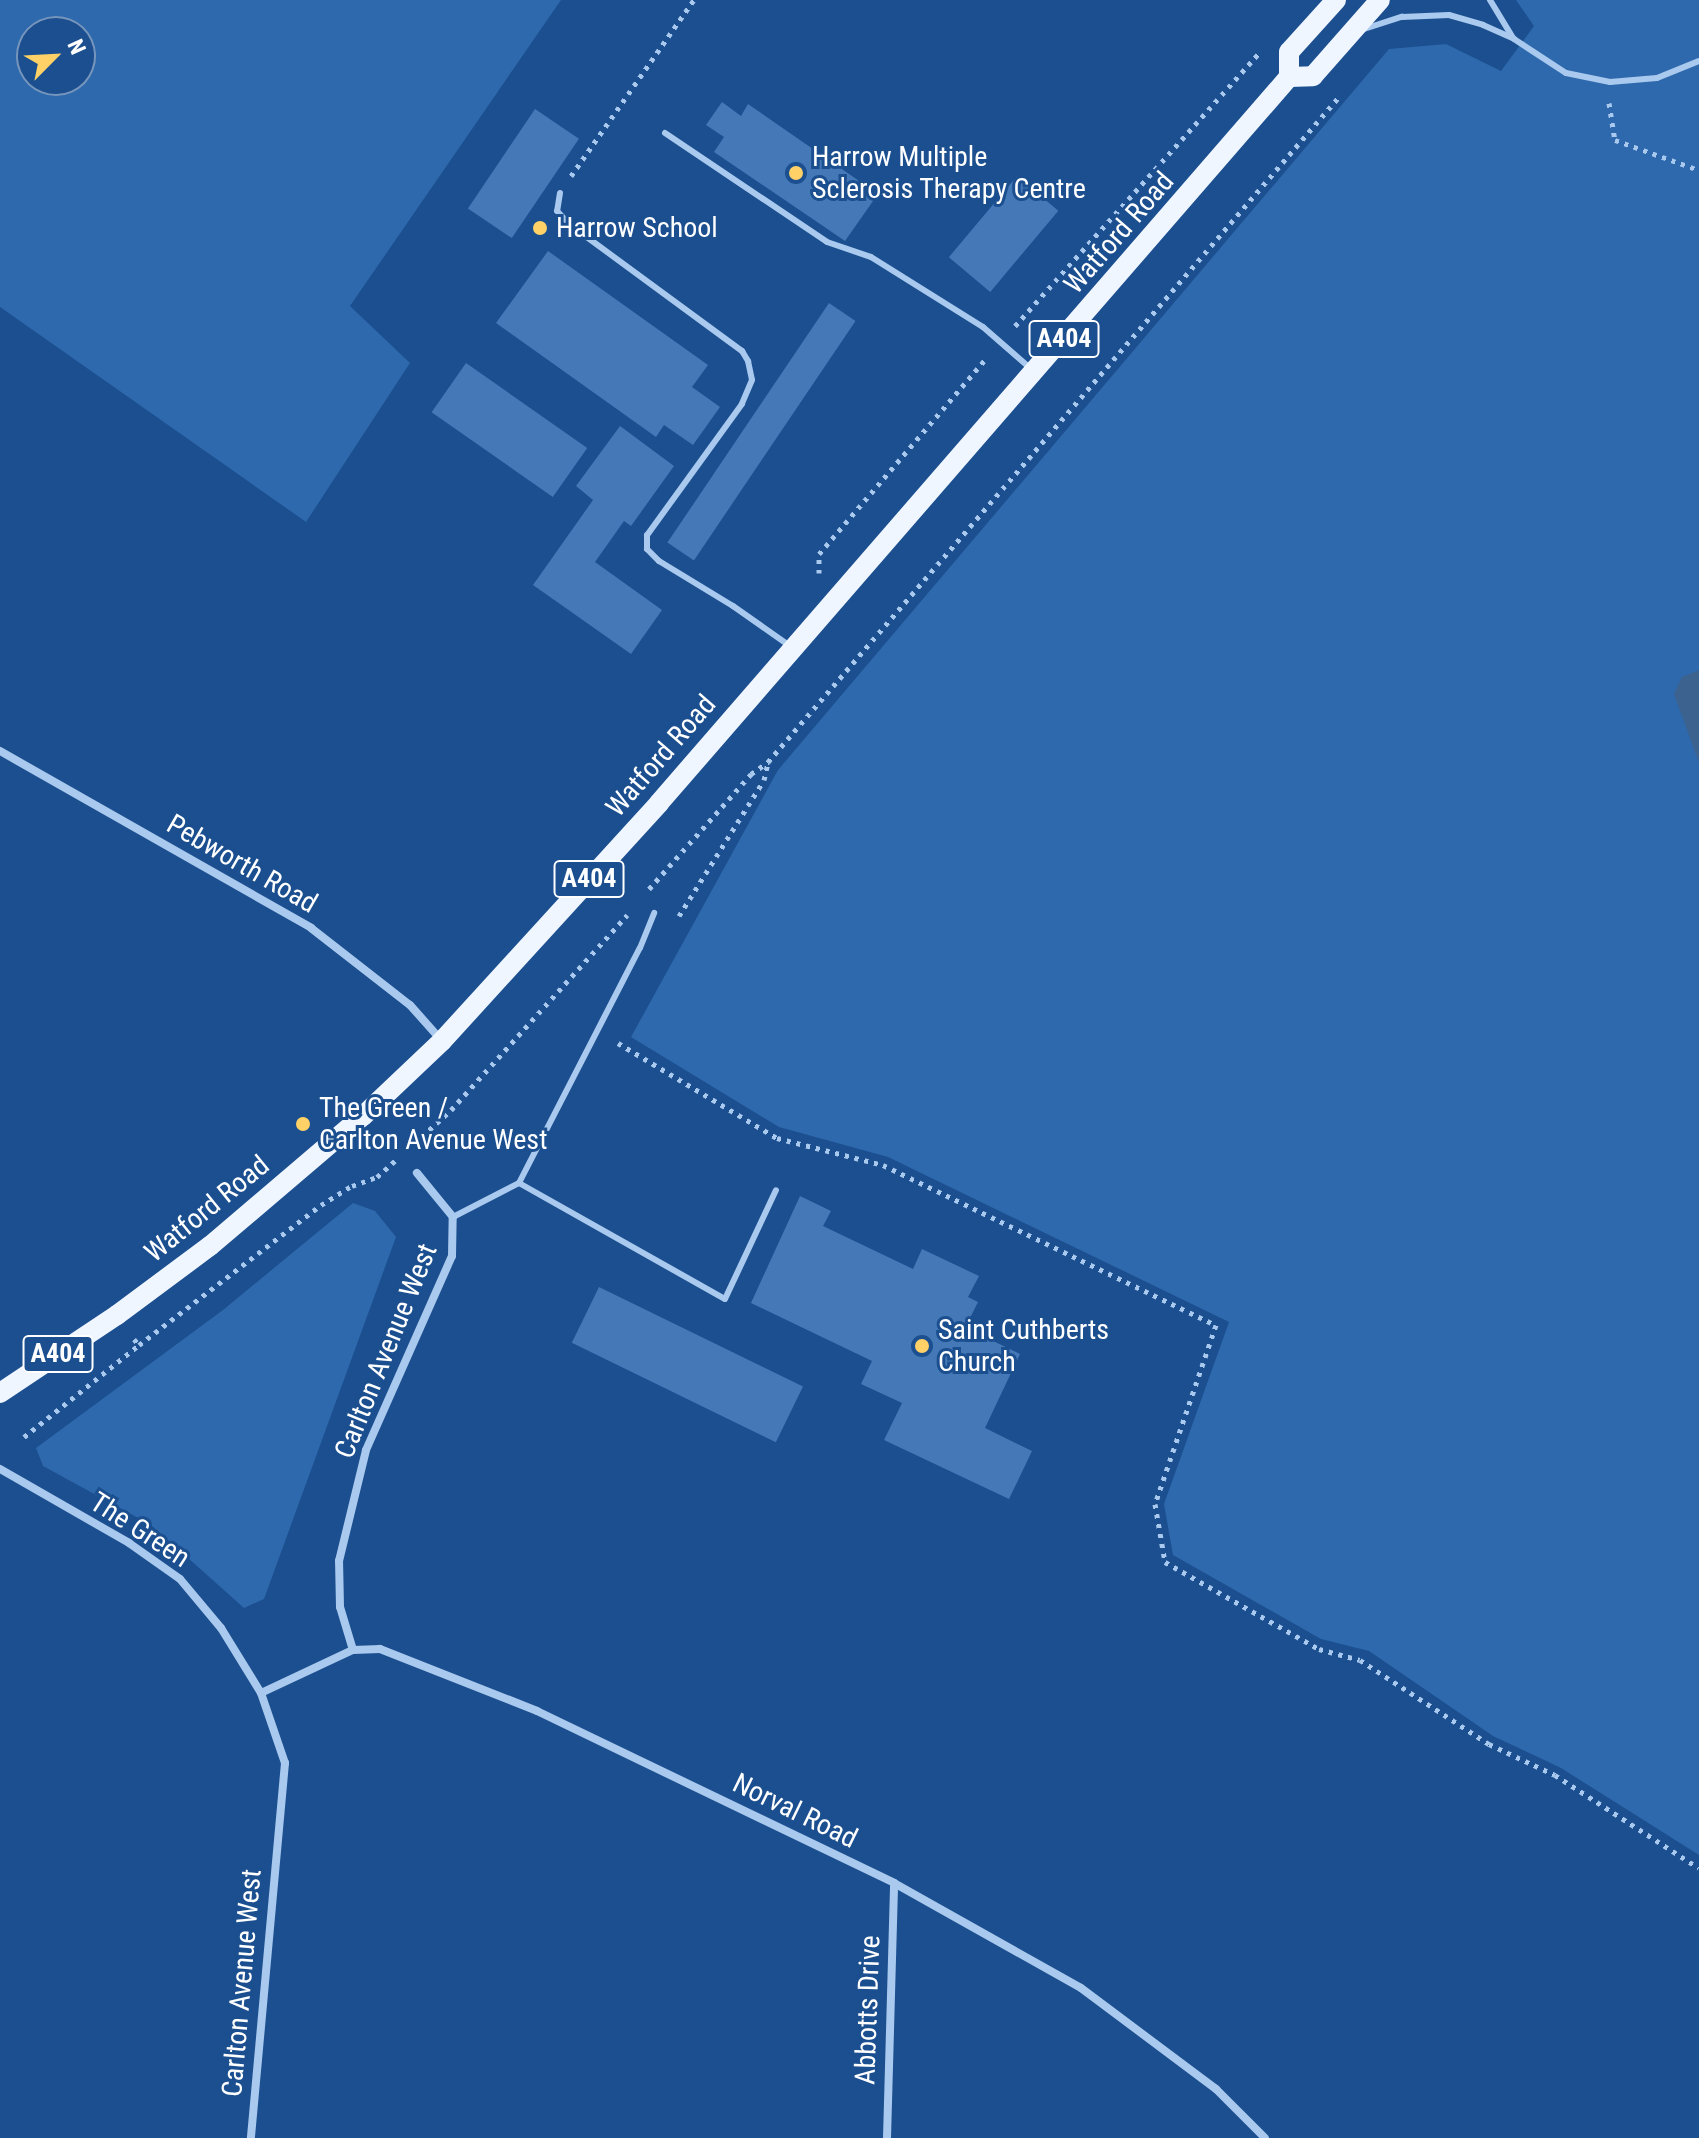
<!DOCTYPE html>
<html>
<head>
<meta charset="utf-8">
<style>
	body { margin:0 }
	#map { position:relative; width:1699px; height:2138px; overflow:hidden; background:#1b4f8f; font-family:"Roboto Condensed",sans-serif }
	div>[style] { position:absolute }
	[style*='--x'] { left:calc(var(--x)*1px); top:calc(var(--y)*1px); width:calc(var(--w)*1px); rotate:calc(var(--a)*1deg) }
	.green>* { inset:0; background:#2e69ad }
	.water>* { inset:0; background:#3c6290 }
	.building>* { inset:0; background:#4478b7; transform-origin:0 0 }
	.path>* { height:5px; margin-top:-2.5px; transform-origin:0; background:repeating-linear-gradient(90deg,#a9c9ee 0 4px,transparent 0 10px) }
	.lane>* { height:6px; margin:-3px; padding:0 3px; transform-origin:3px; border-radius:3px; background:#a9c9ee }
	.street>* { height:8px; margin:-4px; padding:0 4px; transform-origin:4px; border-radius:4px; background:#a9c9ee }
	.primary>* { height:20px; margin:-10px; padding:0 10px; transform-origin:10px; border-radius:10px; background:#f0f6ff }
	.dots>* { width:22px; height:22px; translate:-50% -50%; box-sizing:border-box; border:4px solid #1b4f8f; border-radius:50% }
	span { translate:-50% -50%; white-space:nowrap; text-align:center; line-height:1.15; -webkit-text-stroke:6px #1b4f8f; paint-order:stroke }
	.shield-label span { padding:2px 6px; background:#1b4f8f; border:2px solid; border-radius:6px; -webkit-text-stroke-width:0 }
	.shield-label { font-size:26px; color:#fff; font-weight:700 }
	.poi-label { font-size:28px; color:#fff }
	.left { translate:0 -50%; text-align:left }
	.street-label { font-size:28px; color:#fff }
	.north { position:absolute; left:16px; top:16px; width:80px; height:80px; box-sizing:border-box; background:#1b4f8f; border:2px solid #7695bc; border-radius:50%; rotate:66deg; font-size:22px; font-weight:700; line-height:32px; text-align:center; color:#fff }
	.north::after { content:''; display:block; margin:auto; width:28px; height:36px; background:#ffd166; clip-path:polygon(50% 0,100% 100%,50% 72%,0 100%) }
</style>
</head>
<body>
<div id="map">
	<div class="green">
		<i style="clip-path:polygon(evenodd,0 0,561px 0,350px 306px,410px 363px,306px 522px,0 307px,0 0,32px 32px,80px 32px,80px 80px,32px 80px,32px 32px)"></i>
		<i style="clip-path:polygon(1516px 0,1699px 0,1699px 1855px,1561px 1768px,1493px 1736px,1369px 1651px,1321px 1639px,1173px 1555px,1164px 1504px,1229px 1322px,888px 1157px,779px 1127px,631px 1037px,778px 770px,1389px 49px,1446px 44px,1501px 71px,1534px 26px)"></i>
		<i style="clip-path:polygon(353px 1203px,375px 1211px,396px 1237px,264px 1599px,244px 1608px,151px 1525px,43px 1466px,36px 1448px,223px 1310px)"></i>
	</div>
	<div class="water">
		<i style="clip-path:polygon(1699px 670px,1699px 763px,1674px 694px,1682px 677px)"></i>
	</div>
	<div class="building">
		<i style="clip-path:polygon(722px 102px,741px 116px,748px 104px,878px 194px,845px 241px,714px 152px,724px 137px,706px 125px)"></i>
		<i style="left:535px;top:109px;width:53px;height:120px;rotate:34deg"></i>
		<i style="left:1017px;top:176px;width:54px;height:106px;rotate:40deg"></i>
		<i style="clip-path:polygon(548px 251px,708px 365px,692px 387px,720px 407px,693px 445px,664px 425px,656px 437px,496px 323px)"></i>
		<i style="left:829px;top:303px;width:32px;height:289px;rotate:34deg"></i>
		<i style="left:466px;top:363px;width:148px;height:60px;rotate:35deg"></i>
		<i style="clip-path:polygon(620px 426px,674px 466px,631px 526px,624px 521px,595px 562px,662px 610px,631px 654px,533px 585px,593px 500px,576px 486px)"></i>
		<i style="clip-path:polygon(800px 1196px,831px 1211px,823px 1226px,913px 1269px,922px 1249px,979px 1276px,968px 1297px,978px 1302px,969px 1320px,990px 1331px,987px 1338px,1020px 1354px,985px 1428px,1032px 1451px,1009px 1499px,884px 1440px,902px 1403px,861px 1384px,872px 1361px,751px 1303px)"></i>
		<i style="left:599px;top:1287px;width:227px;height:62px;rotate:26deg"></i>
	</div>
	<div class="path">
		<i style="--x:1609;--y:103;--w:37;--a:81"></i>
		<i style="--x:1615;--y:140;--w:89;--a:19.7"></i>
		<i style="--x:571;--y:176;--w:215;--a:-55.1"></i>
		<i style="--x:1015;--y:326;--w:366;--a:-48.2"></i>
		<i style="--x:819;--y:573;--w:19;--a:-90"></i>
		<i style="--x:819;--y:554;--w:259;--a:-49.5"></i>
		<i style="--x:649;--y:889;--w:154;--a:-48.4"></i>
		<i style="--x:751;--y:774;--w:21;--a:-35"></i>
		<i style="--x:768;--y:762;--w:875;--a:-49.36"></i>
		<i style="--x:679;--y:916;--w:160;--a:-58"></i>
		<i style="--x:764;--y:780;--w:17;--a:-77"></i>
		<i style="--x:618;--y:1043;--w:185;--a:30.9"></i>
		<i style="--x:777;--y:1138;--w:109;--a:14.3"></i>
		<i style="--x:883;--y:1165;--w:369;--a:25.7"></i>
		<i style="--x:1216;--y:1325;--w:189;--a:108.8"></i>
		<i style="--x:1155;--y:1504;--w:59;--a:80.2"></i>
		<i style="--x:1165;--y:1562;--w:177;--a:29.5"></i>
		<i style="--x:1319;--y:1649;--w:42;--a:15"></i>
		<i style="--x:1360;--y:1660;--w:154;--a:33.1"></i>
		<i style="--x:1489;--y:1744;--w:73;--a:25.2"></i>
		<i style="--x:1555;--y:1775;--w:171;--a:32.9"></i>
		<i style="--x:407;--y:1150;--w:59;--a:-42.3"></i>
		<i style="--x:451;--y:1110;--w:263;--a:-47.9"></i>
		<i style="--x:134;--y:1339;--w:8;--a:50"></i>
		<i style="--x:139;--y:1345;--w:230;--a:-37.6"></i>
		<i style="--x:321;--y:1205;--w:36;--a:-32"></i>
		<i style="--x:352;--y:1186;--w:27;--a:-20"></i>
		<i style="--x:377;--y:1177;--w:27;--a:-42"></i>
		<i style="--x:24;--y:1437;--w:147;--a:-38.7"></i>
	</div>
	<div class="lane">
		<i style="--x:1490;--y:0;--w:44;--a:58.8"></i>
		<i style="--x:1364;--y:29;--w:40;--a:-18"></i>
		<i style="--x:1402;--y:17;--w:47;--a:-2.4"></i>
		<i style="--x:1449;--y:15;--w:35;--a:16"></i>
		<i style="--x:1483;--y:25;--w:34;--a:24"></i>
		<i style="--x:1514;--y:39;--w:62;--a:33.2"></i>
		<i style="--x:1566;--y:73;--w:45;--a:11.6"></i>
		<i style="--x:1610;--y:82;--w:47;--a:-4.9"></i>
		<i style="--x:1657;--y:78;--w:45;--a:-22"></i>
		<i style="--x:665;--y:133;--w:195;--a:33.9"></i>
		<i style="--x:827;--y:242;--w:46;--a:18.8"></i>
		<i style="--x:871;--y:257;--w:132;--a:32"></i>
		<i style="--x:983;--y:327;--w:62;--a:41.1"></i>
		<i style="--x:560;--y:193;--w:18;--a:99"></i>
		<i style="--x:557;--y:211;--w:18;--a:47"></i>
		<i style="--x:569;--y:224;--w:215;--a:36.3"></i>
		<i style="--x:742;--y:351;--w:12;--a:59"></i>
		<i style="--x:748;--y:361;--w:19;--a:78"></i>
		<i style="--x:752;--y:380;--w:26;--a:113"></i>
		<i style="--x:742;--y:404;--w:162;--a:125.9"></i>
		<i style="--x:647;--y:535;--w:14;--a:90"></i>
		<i style="--x:647;--y:549;--w:17;--a:45"></i>
		<i style="--x:659;--y:561;--w:87;--a:31.3"></i>
		<i style="--x:733;--y:606;--w:70;--a:35.1"></i>
		<i style="--x:519;--y:1183;--w:236;--a:29.4"></i>
		<i style="--x:725;--y:1299;--w:120;--a:-64.9"></i>
		<i style="--x:453;--y:1217;--w:74;--a:-27.3"></i>
		<i style="--x:519;--y:1183;--w:264;--a:-62.8"></i>
		<i style="--x:640;--y:948;--w:38;--a:-68"></i>
	</div>
	<div class="street">
		<i style="--x:0;--y:751;--w:358;--a:29.6"></i>
		<i style="--x:311;--y:928;--w:125;--a:37.9"></i>
		<i style="--x:410;--y:1005;--w:48;--a:48.4"></i>
		<i style="--x:0;--y:1469;--w:149;--a:29.8"></i>
		<i style="--x:129;--y:1543;--w:62;--a:35.2"></i>
		<i style="--x:180;--y:1579;--w:64;--a:50.1"></i>
		<i style="--x:221;--y:1628;--w:76;--a:58.4"></i>
		<i style="--x:261;--y:1693;--w:74;--a:71.1"></i>
		<i style="--x:285;--y:1763;--w:377;--a:95.2"></i>
		<i style="--x:353;--y:1650;--w:45;--a:-106.8"></i>
		<i style="--x:340;--y:1607;--w:46;--a:-91.2"></i>
		<i style="--x:339;--y:1561;--w:114;--a:-76.3"></i>
		<i style="--x:366;--y:1450;--w:212;--a:-66.1"></i>
		<i style="--x:452;--y:1256;--w:39;--a:-89"></i>
		<i style="--x:453;--y:1217;--w:57;--a:-129.3"></i>
		<i style="--x:261;--y:1693;--w:102;--a:-25.1"></i>
		<i style="--x:353;--y:1650;--w:27;--a:-2"></i>
		<i style="--x:380;--y:1649;--w:169;--a:21.5"></i>
		<i style="--x:537;--y:1711;--w:396;--a:25.7"></i>
		<i style="--x:894;--y:1883;--w:214;--a:29.3"></i>
		<i style="--x:1081;--y:1988;--w:169;--a:36.8"></i>
		<i style="--x:1216;--y:2089;--w:69;--a:45"></i>
		<i style="--x:887;--y:2138;--w:255;--a:-88.4"></i>
	</div>
	<div class="primary">
		<i style="--x:1289;--y:77;--w:24;--a:-2"></i>
		<i style="--x:1313;--y:76;--w:101;--a:-48.6"></i>
		<i style="--x:0;--y:1393;--w:141;--a:-33.7"></i>
		<i style="--x:117;--y:1315;--w:116;--a:-36.6"></i>
		<i style="--x:210;--y:1246;--w:201;--a:-40.4"></i>
		<i style="--x:363;--y:1116;--w:109;--a:-43.5"></i>
		<i style="--x:442;--y:1041;--w:322;--a:-47.6"></i>
		<i style="--x:659;--y:803;--w:961;--a:-49.05"></i>
		<i style="--x:1289;--y:77;--w:25;--a:-90"></i>
		<i style="--x:1289;--y:52;--w:70;--a:-47.9"></i>
	</div>
	<div class="dots">
		<i style="left:796px;top:173px;background:#ffd166"></i>
		<i style="left:540px;top:228px;background:#ffd166"></i>
		<i style="left:303px;top:1124px;background:#ffd166"></i>
		<i style="left:922px;top:1346px;background:#ffd166"></i>
	</div>
	<div class="shield-label">
		<span style="left:1064px;top:339px">A404</span>
		<span style="left:589px;top:879px">A404</span>
		<span style="left:58px;top:1354px">A404</span>
	</div>
	<div class="poi-label">
		<span class="left" style="left:812px;top:173px">Harrow Multiple<br>Sclerosis Therapy Centre</span>
		<span class="left" style="left:556px;top:228px">Harrow School</span>
		<span class="left" style="left:319px;top:1124px">The Green /<br>Carlton Avenue West</span>
		<span class="left" style="left:938px;top:1346px">Saint Cuthberts<br>Church</span>
	</div>
	<div class="street-label">
		<span style="left:1119px;top:233px;rotate:-49deg">Watford Road</span>
		<span style="left:661px;top:756px;rotate:-49deg">Watford Road</span>
		<span style="left:242px;top:864px;rotate:30deg">Pebworth Road</span>
		<span style="left:207px;top:1209px;rotate:-39deg">Watford Road</span>
		<span style="left:386px;top:1351px;rotate:-68deg">Carlton Avenue West</span>
		<span style="left:140px;top:1530px;rotate:33deg">The Green</span>
		<span style="left:795px;top:1811px;rotate:26deg">Norval Road</span>
		<span style="left:242px;top:1983px;rotate:-85deg">Carlton Avenue West</span>
		<span style="left:868px;top:2010px;rotate:-88deg">Abbotts Drive</span>
	</div>
	<div class="north">N</div>
</div>
</body>
</html>
